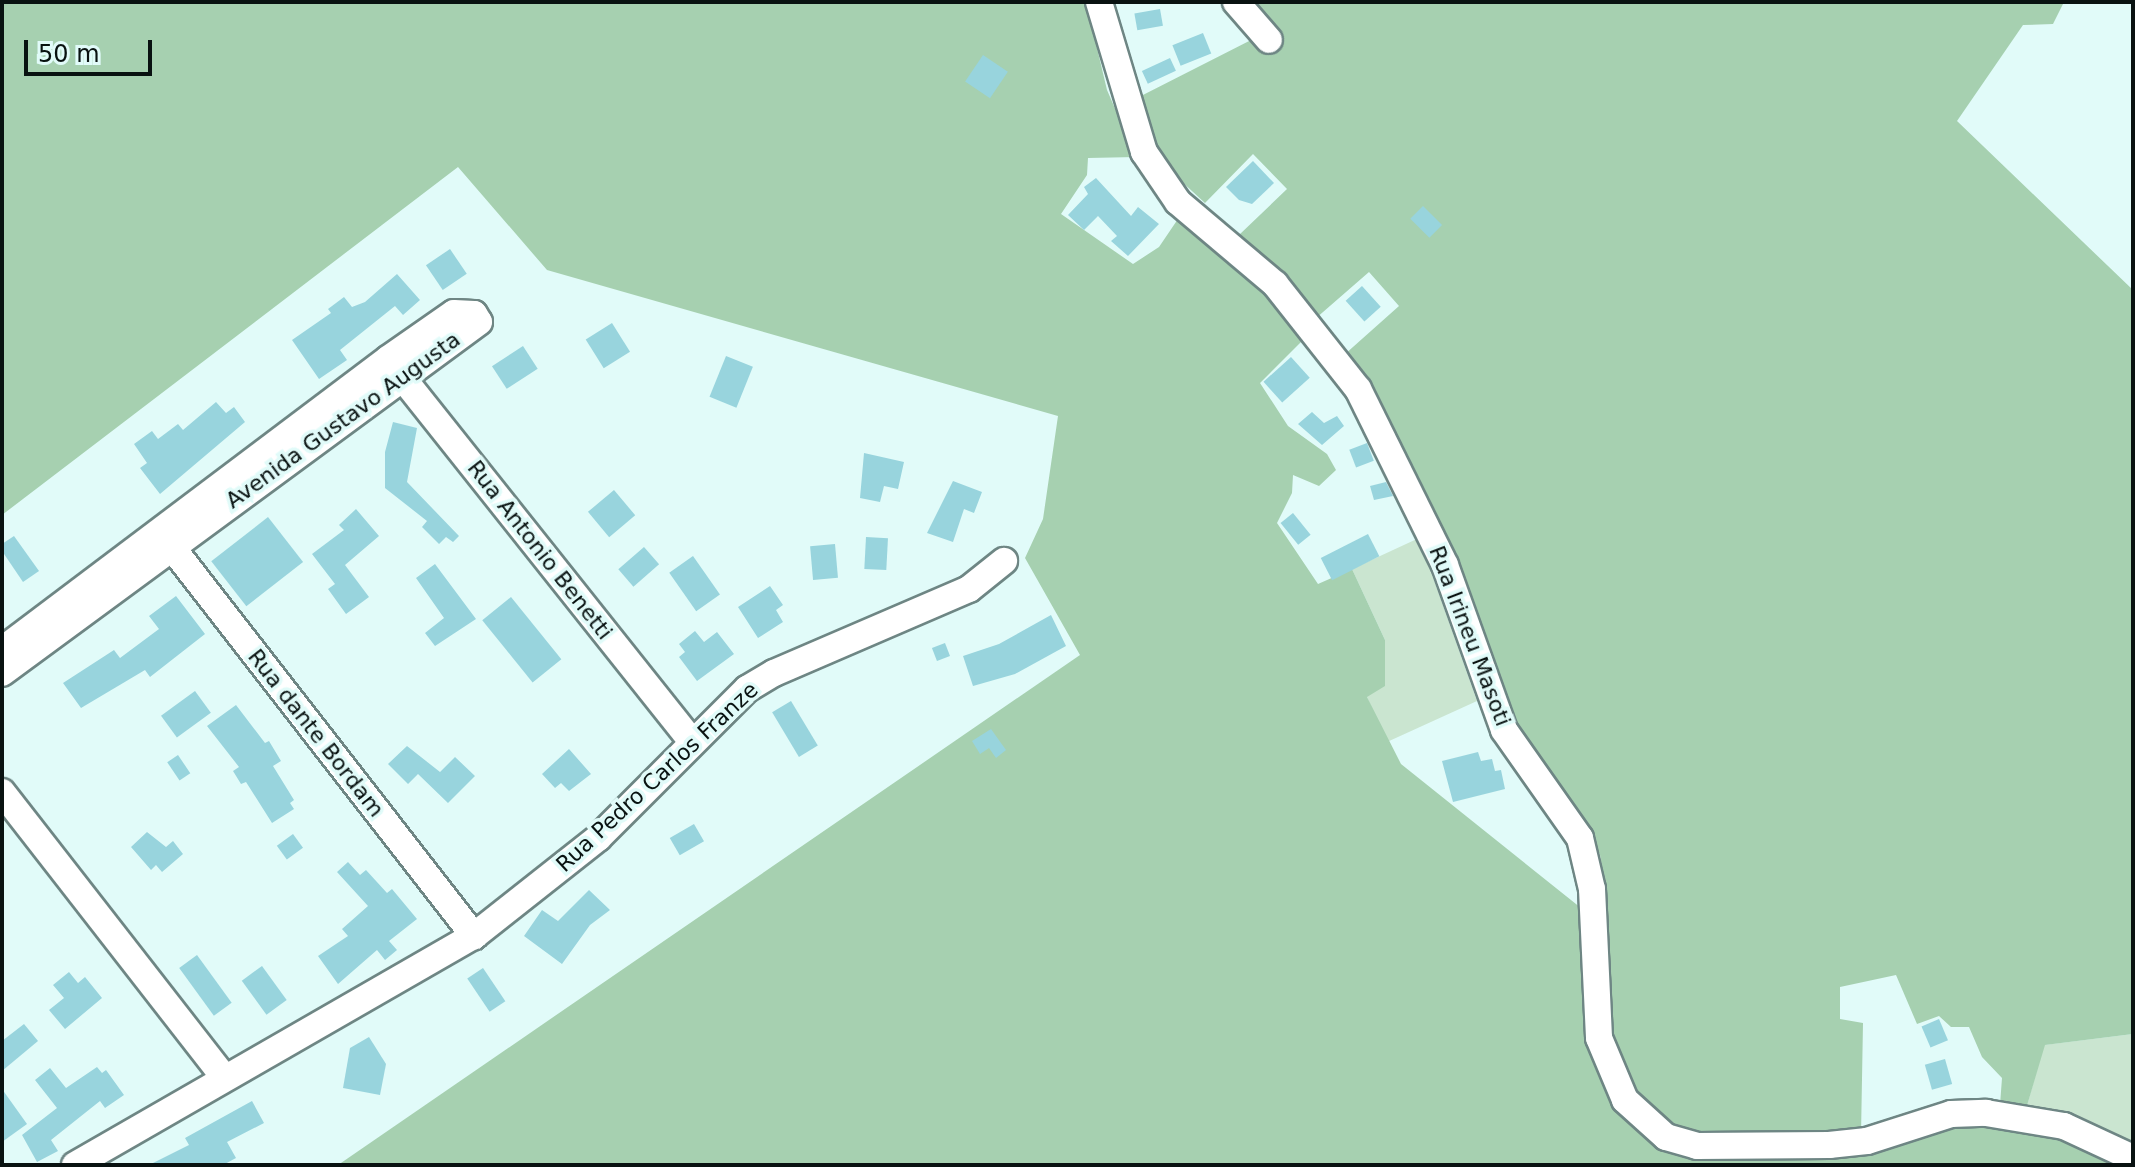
<!DOCTYPE html>
<html>
<head>
<meta charset="utf-8">
<style>
	body { margin:0 }
	#map { position:relative; width:2135px; height:1167px; overflow:hidden; background:#e1fbf9; font-family:"DejaVu Sans",sans-serif }
	div>[style] { position:absolute }
	[style*='--x'] { left:calc(var(--x)*1px); top:calc(var(--y)*1px); width:calc(var(--w)*1px); rotate:calc(var(--a)*1deg) }
	.green>* { inset:0; background:#cae5d0 }
	.forest>* { inset:0; background:#a6d0b0 }
	.building>* { inset:0; background:#98d4dd; transform-origin:0 0 }
	.roads { filter:drop-shadow(2px 0 #6e8684) drop-shadow(-2px 0 #6e8684) drop-shadow(0 2px #6e8684) drop-shadow(0 -2px #6e8684) }
	.minor>* { height:26px; margin:-13px; padding:0 13px; transform-origin:13px; border-radius:13px; background:#fff }
	span { translate:-50% -50%; white-space:nowrap; text-align:center; line-height:1.15; -webkit-text-stroke:7px #e1fbf9; paint-order:stroke }
	.street-label { font-size:22px; color:#091211 }
	.frame { position:absolute; inset:0; border:4px solid #091211; pointer-events:none }
	.scale { position:absolute; left:24px; top:40px; width:128px; height:36px; box-sizing:border-box; border:4px solid #091211; border-top:0; padding-left:10px; font-size:24px; line-height:28px; white-space:nowrap; color:#091211; -webkit-text-stroke:6px #e1fbf9; paint-order:stroke }
</style>
</head>
<body>
<div id="map">
	<div class="green">
		<i style="clip-path:polygon(1419px 538px,1477px 701px,1387px 742px,1367px 697px,1385px 640px,1352px 569px)"></i>
		<i style="clip-path:polygon(2133px 1034px,2133px 1146px,2026px 1109px,2044px 1045px)"></i>
	</div>
	<div class="forest">
		<i style="clip-path:polygon(2px 2px,1086px 2px,1107px 90px,1136px 157px,1088px 158px,1087px 175px,1061px 214px,1133px 264px,1159px 247px,1180px 216px,1268px 291px,1304px 339px,1260px 383px,1288px 426px,1327px 454px,1336px 470px,1319px 486px,1293px 475px,1292px 493px,1277px 523px,1318px 584px,1352px 569px,1385px 640px,1385px 686px,1367px 697px,1401px 764px,1581px 908px,1584px 996px,1593px 1046px,1680px 1149px,1952px 1122px,2025px 1122px,2133px 1165px,338px 1165px,1080px 655px,1025px 558px,1043px 519px,1058px 416px,547px 270px,458px 167px,2px 515px)"></i>
		<i style="clip-path:polygon(1246px 2px,2064px 2px,2053px 24px,2023px 25px,1957px 121px,2133px 290px,2133px 1034px,2045px 1045px,2026px 1109px,2000px 1105px,2002px 1078px,1982px 1057px,1969px 1027px,1951px 1027px,1939px 1016px,1917px 1024px,1896px 975px,1840px 987px,1840px 1019px,1863px 1023px,1861px 1135px,1699px 1140px,1647px 1116px,1615px 1065px,1602px 992px,1604px 879px,1600px 855px,1588px 829px,1514px 728px,1442px 533px,1388px 420px,1344px 355px,1399px 306px,1369px 272px,1315px 319px,1239px 235px,1287px 189px,1253px 154px,1205px 203px,1180px 180px,1148px 134px,1137px 98px,1257px 37px)"></i>
	</div>
	<div class="building">
		<i style="left:1160px;top:9px;width:17px;height:26px;rotate:80deg"></i>
		<i style="left:1203px;top:33px;width:22px;height:33px;rotate:68deg"></i>
		<i style="left:983px;top:55px;width:30px;height:32px;rotate:34deg"></i>
		<i style="left:1170px;top:58px;width:14px;height:31px;rotate:65deg"></i>
		<i style="clip-path:polygon(1253px 161px,1274px 183px,1252px 204px,1239px 200px,1226px 187px)"></i>
		<i style="clip-path:polygon(1096px 178px,1131px 216px,1138px 207px,1159px 224px,1128px 256px,1111px 241px,1117px 236px,1098px 216px,1084px 230px,1068px 215px,1088px 194px,1084px 187px)"></i>
		<i style="left:1423px;top:206px;width:27px;height:18px;rotate:45deg"></i>
		<i style="left:450px;top:249px;width:30px;height:29px;rotate:56deg"></i>
		<i style="clip-path:polygon(397px 274px,420px 300px,403px 315px,395px 306px,340px 350px,347px 360px,319px 379px,292px 340px,331px 313px,328px 309px,344px 297px,352px 307px,365px 302px)"></i>
		<i style="left:1362px;top:286px;width:28px;height:22px;rotate:48deg"></i>
		<i style="left:612px;top:323px;width:34px;height:31px;rotate:58deg"></i>
		<i style="left:523px;top:346px;width:27px;height:37px;rotate:57deg"></i>
		<i style="left:726px;top:356px;width:29px;height:44px;rotate:22deg"></i>
		<i style="left:1291px;top:357px;width:28px;height:37px;rotate:48deg"></i>
		<i style="clip-path:polygon(216px 402px,226px 413px,234px 407px,245px 422px,160px 494px,140px 468px,147px 463px,134px 444px,152px 431px,158px 439px,178px 424px,183px 430px)"></i>
		<i style="clip-path:polygon(1312px 412px,1324px 423px,1337px 416px,1344px 426px,1322px 445px,1298px 424px)"></i>
		<i style="clip-path:polygon(393px 422px,417px 428px,407px 482px,459px 536px,453px 542px,446px 537px,439px 544px,422px 527px,427px 521px,385px 488px,385px 452px)"></i>
		<i style="left:1367px;top:443px;width:19px;height:19px;rotate:69deg"></i>
		<i style="clip-path:polygon(864px 453px,904px 462px,898px 489px,884px 486px,880px 502px,860px 498px)"></i>
		<i style="clip-path:polygon(953px 481px,982px 492px,974px 513px,964px 509px,953px 542px,927px 533px)"></i>
		<i style="clip-path:polygon(1386px 482px,1393px 496px,1374px 500px,1370px 486px)"></i>
		<i style="left:614px;top:490px;width:33px;height:34px;rotate:50deg"></i>
		<i style="clip-path:polygon(356px 509px,379px 536px,345px 565px,369px 597px,346px 614px,328px 589px,335px 584px,312px 554px,344px 530px,339px 525px)"></i>
		<i style="left:1293px;top:513px;width:28px;height:16px;rotate:51deg"></i>
		<i style="left:268px;top:517px;width:57px;height:72px;rotate:52deg"></i>
		<i style="left:1368px;top:534px;width:25px;height:53px;rotate:63deg"></i>
		<i style="clip-path:polygon(14px 536px,39px 571px,23px 582px,2px 551px,2px 544px)"></i>
		<i style="left:866px;top:537px;width:22px;height:32px;rotate:3deg"></i>
		<i style="left:835px;top:544px;width:34px;height:25px;rotate:85deg"></i>
		<i style="left:644px;top:547px;width:23px;height:34px;rotate:49deg"></i>
		<i style="left:693px;top:556px;width:47px;height:29px;rotate:55deg"></i>
		<i style="clip-path:polygon(435px 564px,476px 619px,435px 646px,425px 633px,444px 618px,416px 578px)"></i>
		<i style="clip-path:polygon(770px 586px,783px 605px,776px 610px,783px 622px,758px 638px,738px 607px)"></i>
		<i style="clip-path:polygon(176px 596px,205px 634px,150px 677px,145px 670px,81px 708px,63px 683px,114px 650px,120px 658px,159px 629px,149px 616px)"></i>
		<i style="left:511px;top:597px;width:80px;height:37px;rotate:51deg"></i>
		<i style="clip-path:polygon(1051px 615px,1066px 646px,1015px 674px,973px 686px,963px 656px,999px 644px)"></i>
		<i style="clip-path:polygon(695px 631px,704px 642px,717px 632px,734px 654px,697px 681px,679px 657px,685px 652px,679px 644px)"></i>
		<i style="left:945px;top:643px;width:14px;height:14px;rotate:69deg"></i>
		<i style="left:195px;top:691px;width:27px;height:42px;rotate:54deg"></i>
		<i style="left:791px;top:701px;width:52px;height:22px;rotate:59deg"></i>
		<i style="clip-path:polygon(236px 705px,265px 743px,269px 741px,281px 761px,273px 766px,294px 800px,290px 803px,294px 809px,272px 823px,246px 782px,241px 784px,233px 771px,239px 767px,207px 726px)"></i>
		<i style="clip-path:polygon(991px 729px,1006px 750px,996px 758px,989px 748px,980px 754px,972px 741px)"></i>
		<i style="clip-path:polygon(407px 746px,440px 772px,455px 757px,475px 776px,448px 803px,418px 774px,408px 784px,388px 764px)"></i>
		<i style="clip-path:polygon(569px 749px,591px 774px,569px 791px,561px 783px,555px 788px,542px 774px)"></i>
		<i style="clip-path:polygon(1478px 752px,1481px 761px,1492px 759px,1495px 771px,1501px 770px,1505px 789px,1453px 802px,1442px 761px)"></i>
		<i style="left:178px;top:755px;width:22px;height:13px;rotate:56deg"></i>
		<i style="left:694px;top:824px;width:20px;height:28px;rotate:60deg"></i>
		<i style="clip-path:polygon(147px 832px,166px 847px,173px 841px,183px 854px,162px 872px,156px 865px,151px 870px,131px 847px)"></i>
		<i style="left:293px;top:834px;width:17px;height:20px;rotate:54deg"></i>
		<i style="clip-path:polygon(348px 862px,360px 875px,366px 870px,387px 893px,392px 889px,417px 919px,389px 941px,397px 950px,385px 960px,377px 950px,338px 984px,318px 956px,348px 936px,342px 929px,368px 906px,337px 872px)"></i>
		<i style="clip-path:polygon(589px 890px,610px 910px,590px 925px,562px 964px,524px 936px,542px 910px,558px 921px)"></i>
		<i style="left:197px;top:955px;width:59px;height:22px;rotate:54deg"></i>
		<i style="left:262px;top:966px;width:42px;height:25px;rotate:54deg"></i>
		<i style="left:483px;top:968px;width:40px;height:19px;rotate:56deg"></i>
		<i style="clip-path:polygon(69px 972px,78px 983px,85px 977px,102px 998px,65px 1029px,49px 1010px,64px 998px,53px 985px)"></i>
		<i style="left:1939px;top:1019px;width:23px;height:19px;rotate:67deg"></i>
		<i style="clip-path:polygon(24px 1024px,38px 1041px,2px 1071px,2px 1041px)"></i>
		<i style="clip-path:polygon(369px 1037px,386px 1064px,380px 1095px,343px 1088px,350px 1048px)"></i>
		<i style="left:1945px;top:1059px;width:26px;height:21px;rotate:74deg"></i>
		<i style="clip-path:polygon(97px 1067px,102px 1073px,106px 1070px,124px 1095px,105px 1108px,100px 1101px,51px 1140px,58px 1151px,37px 1162px,22px 1135px,57px 1108px,35px 1080px,50px 1068px,66px 1088px)"></i>
		<i style="clip-path:polygon(2px 1089px,27px 1124px,2px 1142px)"></i>
		<i style="clip-path:polygon(252px 1101px,264px 1123px,227px 1142px,236px 1158px,223px 1165px,149px 1165px,189px 1145px,185px 1138px)"></i>
	</div>
	<div class="roads">
		<div class="minor">
			<i style="--x:1099;--y:2;--w:157;--a:73.3"></i>
			<i style="--x:1144;--y:152;--w:60;--a:55.8"></i>
			<i style="--x:1178;--y:202;--w:127;--a:40.2"></i>
			<i style="--x:1275;--y:284;--w:134;--a:51.7"></i>
			<i style="--x:1358;--y:389;--w:196;--a:63.7"></i>
			<i style="--x:1445;--y:565;--w:175;--a:70.3"></i>
			<i style="--x:1504;--y:730;--w:132;--a:54.9"></i>
			<i style="--x:1580;--y:838;--w:52;--a:76.8"></i>
			<i style="--x:1592;--y:889;--w:149;--a:87.3"></i>
			<i style="--x:1599;--y:1038;--w:67;--a:67.2"></i>
			<i style="--x:1625;--y:1100;--w:55;--a:42.1"></i>
			<i style="--x:1666;--y:1137;--w:32;--a:16"></i>
			<i style="--x:1697;--y:1146;--w:132;--a:-0.4"></i>
			<i style="--x:1829;--y:1145;--w:38;--a:-6"></i>
			<i style="--x:1867;--y:1141;--w:88;--a:-17.8"></i>
			<i style="--x:1951;--y:1114;--w:35;--a:-2"></i>
			<i style="--x:1986;--y:1113;--w:79;--a:9.5"></i>
			<i style="--x:2064;--y:1126;--w:76;--a:24.9"></i>
			<i style="--x:1236;--y:2;--w:50;--a:49"></i>
			<i style="--x:390;--y:362;--w:483;--a:51.5"></i>
			<i style="--x:160;--y:532;--w:512;--a:52.14"></i>
			<i style="--x:2;--y:650;--w:483;--a:-37"></i>
			<i style="--x:388;--y:359;--w:80;--a:-34.9"></i>
			<i style="--x:454;--y:313;--w:20;--a:3"></i>
			<i style="--x:474;--y:314;--w:9;--a:58"></i>
			<i style="--x:479;--y:322;--w:592;--a:143.65"></i>
			<i style="--x:2;--y:792;--w:360;--a:52.1"></i>
			<i style="--x:75;--y:1165;--w:460;--a:-29.9"></i>
			<i style="--x:474;--y:936;--w:158;--a:-38.3"></i>
			<i style="--x:598;--y:838;--w:211;--a:-45"></i>
			<i style="--x:747;--y:689;--w:31;--a:-31"></i>
			<i style="--x:774;--y:673;--w:212;--a:-23.3"></i>
			<i style="--x:969;--y:589;--w:45;--a:-38.7"></i>
		</div>
	</div>
	<div class="street-label">
		<span style="left:343px;top:420px;rotate:-36deg">Avenida Gustavo Augusta</span>
		<span style="left:540px;top:550px;rotate:52deg">Rua Antonio Benetti</span>
		<span style="left:1470px;top:636px;rotate:69deg">Rua Irineu Masoti</span>
		<span style="left:316px;top:733px;rotate:52deg">Rua dante Bordam</span>
		<span style="left:657px;top:777px;rotate:-43deg">Rua Pedro Carlos Franze</span>
	</div>
	<div class="frame"></div>
	<div class="scale">50 m</div>
</div>
</body>
</html>
